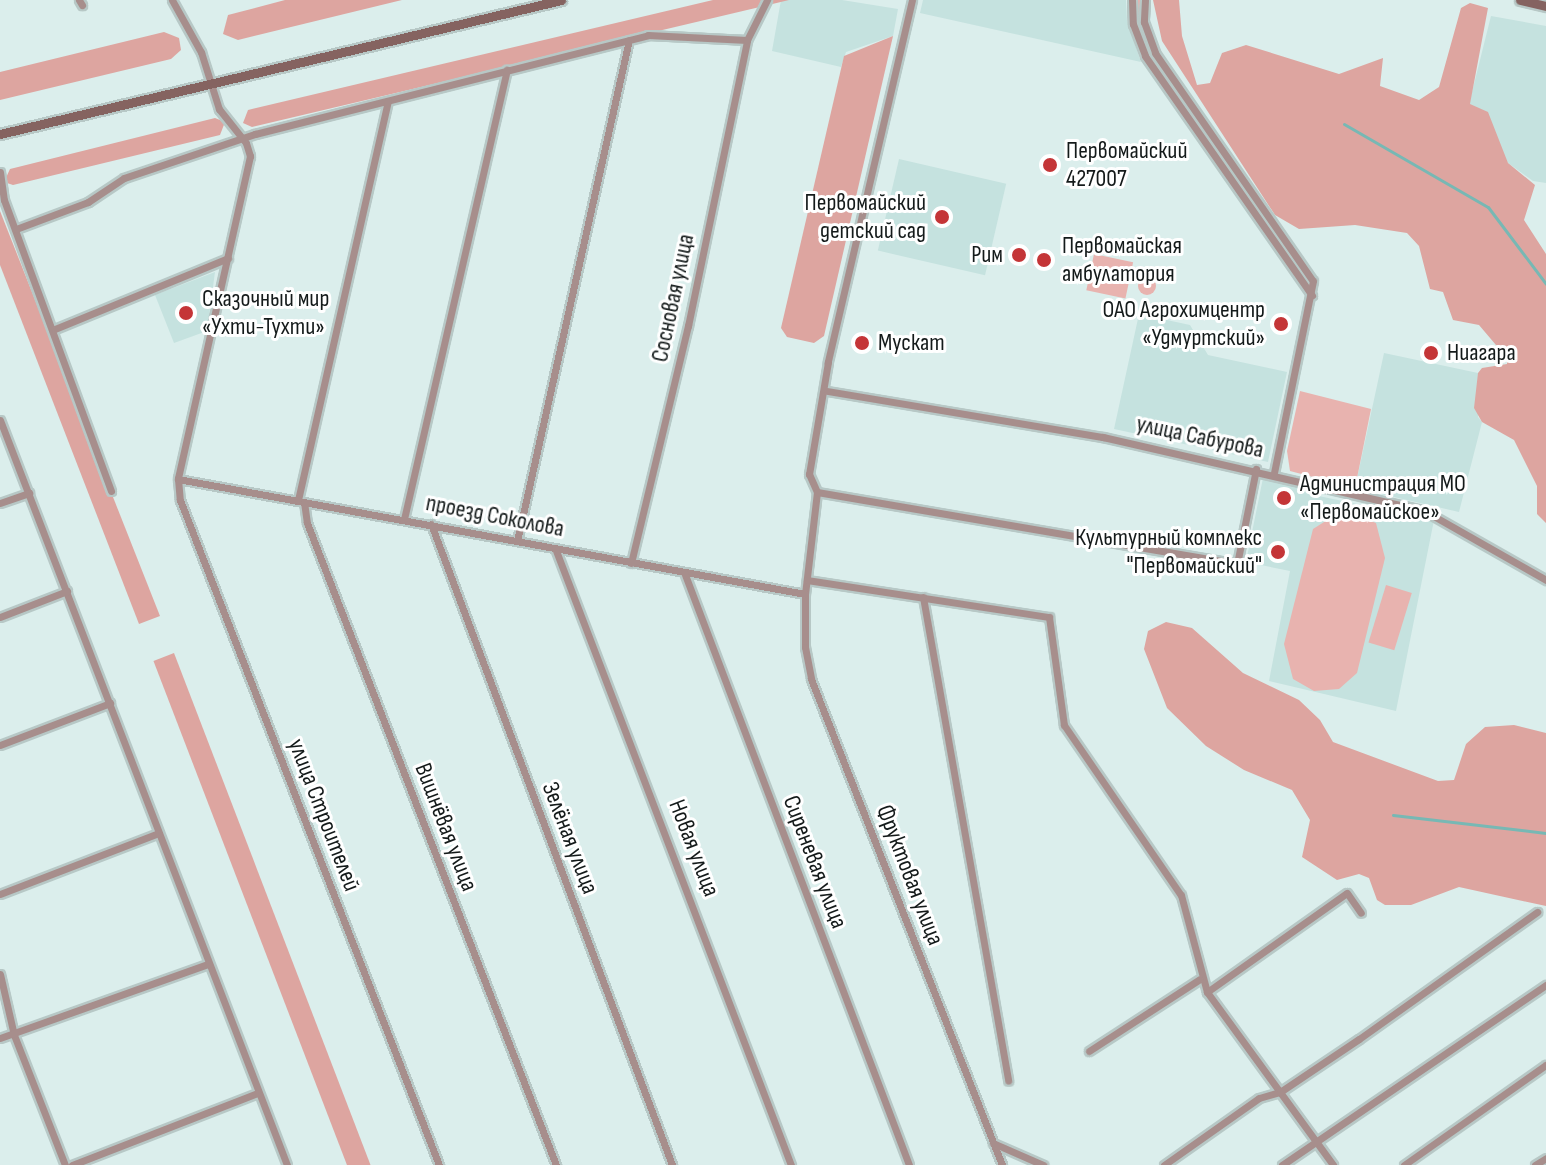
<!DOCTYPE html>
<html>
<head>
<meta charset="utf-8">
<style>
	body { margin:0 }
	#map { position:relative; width:1546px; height:1165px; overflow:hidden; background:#dbeeec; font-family:"Sofia Sans Condensed",sans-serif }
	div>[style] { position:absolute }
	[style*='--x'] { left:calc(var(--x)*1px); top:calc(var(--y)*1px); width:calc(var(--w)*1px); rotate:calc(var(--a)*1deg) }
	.built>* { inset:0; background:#c5e2df; transform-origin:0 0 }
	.green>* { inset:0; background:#e8b3af; transform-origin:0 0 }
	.round { border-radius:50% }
	.forest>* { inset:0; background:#dda5a0; transform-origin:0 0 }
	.stream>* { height:3px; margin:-1.5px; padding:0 1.5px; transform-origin:1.5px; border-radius:1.5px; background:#77b8b4 }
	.roads { filter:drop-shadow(2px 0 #b7c8c6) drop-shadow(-2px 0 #b7c8c6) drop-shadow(0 2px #b7c8c6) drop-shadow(0 -2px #b7c8c6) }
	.street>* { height:7px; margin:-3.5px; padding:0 3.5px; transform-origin:3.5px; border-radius:3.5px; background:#a78e8c }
	.secondary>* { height:9px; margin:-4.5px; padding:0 4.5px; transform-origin:4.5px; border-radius:4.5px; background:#856360 }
	.dots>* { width:22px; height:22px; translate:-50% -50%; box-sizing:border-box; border:4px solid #fff; border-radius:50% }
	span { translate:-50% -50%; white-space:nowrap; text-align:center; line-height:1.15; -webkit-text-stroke:6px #fff; paint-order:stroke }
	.poi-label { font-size:24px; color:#141a1a }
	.left { translate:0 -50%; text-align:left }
	.right { translate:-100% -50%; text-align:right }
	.street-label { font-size:24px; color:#141a1a }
</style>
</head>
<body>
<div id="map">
	<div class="built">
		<i style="clip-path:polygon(781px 0,842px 0,898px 9px,893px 36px,846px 52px,841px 67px,772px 51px)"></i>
		<i style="clip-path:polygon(923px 0,1126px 0,1127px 21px,1141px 62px,920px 13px)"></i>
		<i style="clip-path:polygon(1491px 16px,1546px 26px,1546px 183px,1533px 181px,1508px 163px,1469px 104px)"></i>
		<i style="left:899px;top:159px;width:110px;height:94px;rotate:13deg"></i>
		<i style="clip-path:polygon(215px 272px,207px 331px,174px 343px,155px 295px)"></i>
		<i style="clip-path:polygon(1139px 314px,1190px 325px,1208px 355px,1287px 372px,1268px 462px,1114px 429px)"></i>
		<i style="clip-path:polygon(1384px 353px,1478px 373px,1478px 417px,1482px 422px,1459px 512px,1355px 488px)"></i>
		<i style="clip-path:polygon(1263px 478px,1309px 488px,1309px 494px,1434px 520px,1396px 711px,1269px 681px,1290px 571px,1246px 562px)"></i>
	</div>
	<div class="green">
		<i style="clip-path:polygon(1135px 0,1141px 0,1141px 23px,1154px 56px,1310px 282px,1306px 285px,1150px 59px,1136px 23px)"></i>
		<i style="left:1094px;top:254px;width:40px;height:37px;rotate:12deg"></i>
		<i class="round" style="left:1138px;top:277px;width:18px;height:18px"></i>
		<i style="clip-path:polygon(1300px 391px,1371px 409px,1355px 488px,1290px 471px,1287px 451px)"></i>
		<i style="clip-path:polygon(1343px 510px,1376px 523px,1385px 558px,1357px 673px,1339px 689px,1314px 691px,1293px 679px,1284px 644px,1313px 529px)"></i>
		<i style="left:1386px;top:585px;width:27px;height:60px;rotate:17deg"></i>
	</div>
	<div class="forest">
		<i style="clip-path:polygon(285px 0,402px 0,238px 40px,223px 34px,228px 15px)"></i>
		<i style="clip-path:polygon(713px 0,789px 0,252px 127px,243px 123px,248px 110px)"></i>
		<i style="clip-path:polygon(1153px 0,1179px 0,1182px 36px,1197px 85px,1210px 83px,1222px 53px,1246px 45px,1339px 74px,1383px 58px,1380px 86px,1419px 100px,1439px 87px,1461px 8px,1470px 3px,1488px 8px,1470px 104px,1488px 112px,1508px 163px,1535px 185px,1524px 220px,1546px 254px,1546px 523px,1537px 514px,1537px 486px,1514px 440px,1482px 422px,1474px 408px,1478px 373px,1482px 368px,1507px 364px,1507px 358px,1479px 325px,1453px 320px,1443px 292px,1430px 289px,1419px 246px,1407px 233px,1355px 225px,1299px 229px,1275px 215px,1162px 41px)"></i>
		<i style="clip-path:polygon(164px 32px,179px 38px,181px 50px,171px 59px,0 100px,0 72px)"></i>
		<i style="clip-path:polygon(893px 36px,824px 336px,814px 343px,787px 337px,781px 328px,844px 56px)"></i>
		<i style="clip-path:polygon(215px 118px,225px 122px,220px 135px,13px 185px,4px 182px,10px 169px)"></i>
		<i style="clip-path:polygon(0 211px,160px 616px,139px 624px,0 265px)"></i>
		<i style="clip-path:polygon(1166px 622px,1192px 628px,1243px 673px,1299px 700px,1320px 720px,1333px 742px,1438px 781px,1454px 780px,1466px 744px,1485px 727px,1514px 725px,1546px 733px,1546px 906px,1459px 887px,1411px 905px,1385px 905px,1377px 900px,1369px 878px,1359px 874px,1337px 880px,1302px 857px,1310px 820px,1292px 790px,1244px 770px,1206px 746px,1167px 708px,1144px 649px,1148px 631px)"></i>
		<i style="left:174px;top:653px;width:549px;height:22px;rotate:69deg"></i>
	</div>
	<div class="stream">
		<i style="--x:1344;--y:124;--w:166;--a:30"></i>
		<i style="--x:1488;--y:207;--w:96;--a:53"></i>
		<i style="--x:1393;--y:815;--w:154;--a:6.7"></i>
	</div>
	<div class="roads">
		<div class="street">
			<i style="--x:79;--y:0;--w:6;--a:59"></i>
			<i style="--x:172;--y:0;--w:60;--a:60.9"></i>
			<i style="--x:201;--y:52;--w:60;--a:72.5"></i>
			<i style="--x:219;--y:109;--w:43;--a:51.5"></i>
			<i style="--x:246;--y:143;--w:14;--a:73"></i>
			<i style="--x:250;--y:156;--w:331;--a:102.6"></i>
			<i style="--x:178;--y:479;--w:21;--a:85"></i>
			<i style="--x:180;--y:500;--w:714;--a:68.72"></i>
			<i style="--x:912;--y:0;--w:372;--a:103.1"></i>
			<i style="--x:828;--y:362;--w:114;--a:99.6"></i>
			<i style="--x:809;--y:474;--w:20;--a:66"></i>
			<i style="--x:817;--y:492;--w:103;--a:96.7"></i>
			<i style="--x:805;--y:594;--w:53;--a:90"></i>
			<i style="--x:805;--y:647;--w:33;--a:79"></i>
			<i style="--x:811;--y:679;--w:522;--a:68.54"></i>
			<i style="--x:1132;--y:0;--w:24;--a:88"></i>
			<i style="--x:1133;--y:24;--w:34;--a:69"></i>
			<i style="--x:1145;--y:56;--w:292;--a:55.1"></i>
			<i style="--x:1145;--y:0;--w:22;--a:93"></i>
			<i style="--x:1144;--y:22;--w:33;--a:70"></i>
			<i style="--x:1155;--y:53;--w:277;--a:55.3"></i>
			<i style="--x:1313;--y:281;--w:196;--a:101.5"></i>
			<i style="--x:0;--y:172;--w:28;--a:82"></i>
			<i style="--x:4;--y:200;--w:310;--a:69.8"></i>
			<i style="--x:16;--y:229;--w:77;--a:-20.6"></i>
			<i style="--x:88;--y:202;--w:43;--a:-33.7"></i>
			<i style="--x:124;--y:178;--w:138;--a:-18.6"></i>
			<i style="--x:255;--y:134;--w:405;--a:-14.1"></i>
			<i style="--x:648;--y:35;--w:99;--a:2.9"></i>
			<i style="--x:55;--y:329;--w:187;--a:-22.3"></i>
			<i style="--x:827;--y:391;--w:280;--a:9.5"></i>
			<i style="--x:1103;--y:437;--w:328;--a:12.9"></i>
			<i style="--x:1423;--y:510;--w:142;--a:29.6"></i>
			<i style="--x:0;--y:420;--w:798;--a:68.93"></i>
			<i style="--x:178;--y:479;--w:637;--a:10.39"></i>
			<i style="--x:817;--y:492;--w:426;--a:9.7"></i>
			<i style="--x:1237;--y:564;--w:97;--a:-78.7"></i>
			<i style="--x:298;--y:500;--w:409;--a:-77.3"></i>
			<i style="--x:304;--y:502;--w:21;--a:82"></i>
			<i style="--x:307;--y:523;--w:689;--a:68.8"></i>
			<i style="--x:0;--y:503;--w:31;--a:-19"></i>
			<i style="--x:404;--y:519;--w:461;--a:-77.1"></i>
			<i style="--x:431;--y:524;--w:685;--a:69.39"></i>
			<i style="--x:517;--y:541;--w:513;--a:-77.4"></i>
			<i style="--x:555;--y:548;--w:661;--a:69.07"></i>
			<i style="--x:631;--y:563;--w:244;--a:-76.5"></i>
			<i style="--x:688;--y:326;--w:292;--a:-78.3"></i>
			<i style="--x:747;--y:40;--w:45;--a:-63.4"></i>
			<i style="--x:684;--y:572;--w:634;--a:69.22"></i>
			<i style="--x:807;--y:580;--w:245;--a:8.7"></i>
			<i style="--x:1049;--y:617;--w:109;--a:82.1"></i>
			<i style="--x:1064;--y:725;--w:206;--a:55.5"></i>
			<i style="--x:1181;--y:895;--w:100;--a:75"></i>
			<i style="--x:1207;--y:992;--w:214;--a:53.9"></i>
			<i style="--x:923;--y:597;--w:491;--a:80"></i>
			<i style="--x:0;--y:617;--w:72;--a:-21.2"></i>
			<i style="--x:0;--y:745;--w:118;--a:-20.9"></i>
			<i style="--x:0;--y:894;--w:170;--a:-21"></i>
			<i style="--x:0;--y:974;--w:63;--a:77.1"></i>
			<i style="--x:14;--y:1035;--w:140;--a:68.6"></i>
			<i style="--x:1207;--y:992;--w:171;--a:-35.3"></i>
			<i style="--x:1347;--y:893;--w:24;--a:55"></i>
			<i style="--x:0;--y:1038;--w:221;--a:-19.6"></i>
			<i style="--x:1089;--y:1051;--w:132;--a:-33"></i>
			<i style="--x:993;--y:1143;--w:55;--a:23.7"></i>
			<i style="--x:72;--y:1165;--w:199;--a:-21.2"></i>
			<i style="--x:1164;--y:1165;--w:116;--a:-35.2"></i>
			<i style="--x:1259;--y:1098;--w:22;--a:-16"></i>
			<i style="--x:1280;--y:1092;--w:95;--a:-33.9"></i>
			<i style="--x:1359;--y:1039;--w:219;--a:-35.5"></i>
			<i style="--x:1282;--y:1165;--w:320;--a:-34.3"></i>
			<i style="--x:1404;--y:1165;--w:174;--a:-35.2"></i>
			<i style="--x:1535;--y:1165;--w:13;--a:-32"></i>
		</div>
		<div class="secondary">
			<i style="--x:1520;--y:0;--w:27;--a:13"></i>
			<i style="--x:0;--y:134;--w:577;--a:-13.43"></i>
		</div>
	</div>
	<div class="dots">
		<i style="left:1050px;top:165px;background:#c43537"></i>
		<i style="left:942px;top:217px;background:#c43537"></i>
		<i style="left:1019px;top:255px;background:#c43537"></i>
		<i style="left:1044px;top:260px;background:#c43537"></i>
		<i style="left:186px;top:313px;background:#c43537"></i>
		<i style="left:1281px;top:324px;background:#c43537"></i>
		<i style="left:862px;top:343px;background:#c43537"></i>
		<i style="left:1431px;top:353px;background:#c43537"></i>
		<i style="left:1284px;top:498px;background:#c43537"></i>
		<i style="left:1278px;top:552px;background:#c43537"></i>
	</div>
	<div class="poi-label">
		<span class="left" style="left:1066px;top:165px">Первомайский<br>427007</span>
		<span class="right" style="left:926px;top:217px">Первомайский<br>детский сад</span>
		<span class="left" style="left:1062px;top:260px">Первомайская<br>амбулатория</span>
		<span class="right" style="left:1003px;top:255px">Рим</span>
		<span class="left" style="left:202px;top:313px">Сказочный мир<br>«Ухти-Тухти»</span>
		<span class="right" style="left:1265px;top:324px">ОАО Агрохимцентр<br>«Удмуртский»</span>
		<span class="left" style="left:878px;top:343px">Мускат</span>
		<span class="left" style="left:1447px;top:353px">Ниагара</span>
		<span class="left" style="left:1300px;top:498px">Администрация МО<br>«Первомайское»</span>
		<span class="right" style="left:1262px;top:552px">Культурный комплекс<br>"Первомайский"</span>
	</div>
	<div class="street-label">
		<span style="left:673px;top:298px;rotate:-78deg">Сосновая улица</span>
		<span style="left:1200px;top:437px;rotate:12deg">улица Сабурова</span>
		<span style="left:495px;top:516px;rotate:11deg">проезд Соколова</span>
		<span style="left:324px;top:815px;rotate:69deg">улица Строителей</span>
		<span style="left:446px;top:827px;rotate:69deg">Вишнёвая улица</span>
		<span style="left:570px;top:838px;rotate:69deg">Зелёная улица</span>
		<span style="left:694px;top:848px;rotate:69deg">Новая улица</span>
		<span style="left:815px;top:862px;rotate:69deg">Сиреневая улица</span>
		<span style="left:910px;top:875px;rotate:69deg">Фруктовая улица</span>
	</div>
</div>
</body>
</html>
